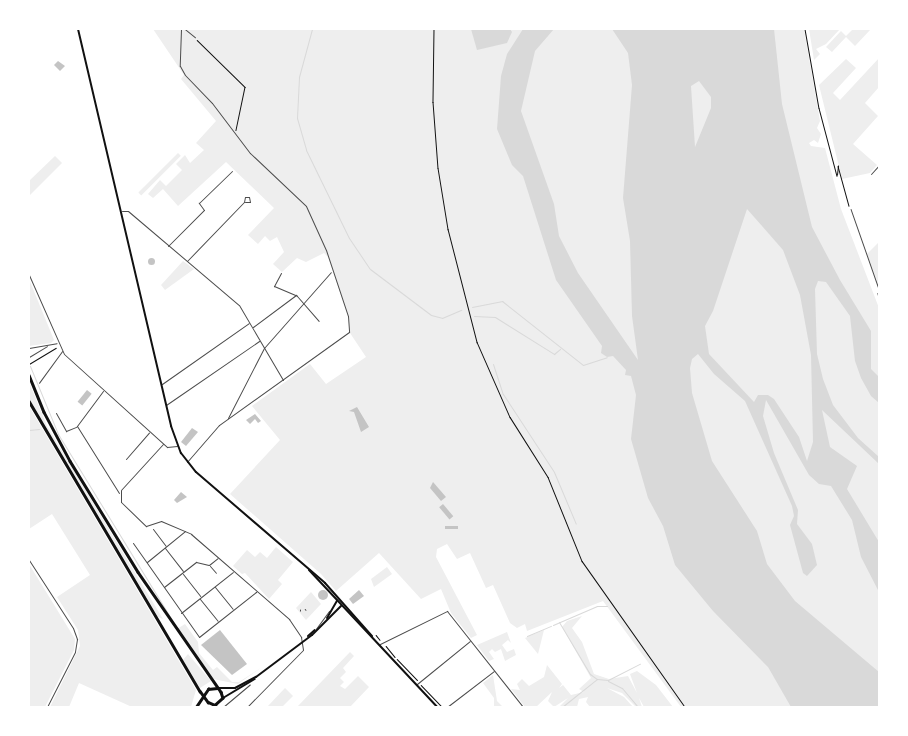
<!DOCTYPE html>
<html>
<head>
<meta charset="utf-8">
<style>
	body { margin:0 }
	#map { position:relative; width:908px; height:736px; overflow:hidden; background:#fff; font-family:Quicksand,sans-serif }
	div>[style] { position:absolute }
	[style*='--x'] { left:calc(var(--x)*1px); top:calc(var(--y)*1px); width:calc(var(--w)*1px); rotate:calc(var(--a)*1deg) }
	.green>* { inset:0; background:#eee; transform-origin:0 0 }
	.water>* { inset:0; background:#d9d9d9 }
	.stream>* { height:1px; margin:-0.5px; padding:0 0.5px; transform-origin:0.5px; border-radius:0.5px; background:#d9d9d9 }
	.building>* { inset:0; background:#c4c4c4; transform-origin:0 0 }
	.round { border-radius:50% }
	.path>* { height:0.5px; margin:-0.25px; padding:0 0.25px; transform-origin:0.25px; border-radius:0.25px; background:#111 }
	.service>* { height:0.5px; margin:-0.25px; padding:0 0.25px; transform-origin:0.25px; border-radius:0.25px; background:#4c4c4c }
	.pedestrian>* { height:0.5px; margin:-0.25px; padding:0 0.25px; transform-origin:0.25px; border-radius:0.25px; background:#4c4c4c }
	.minor>* { height:1px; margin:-0.5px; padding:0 0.5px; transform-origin:0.5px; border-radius:0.5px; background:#4c4c4c }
	.secondary>* { height:2px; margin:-1px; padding:0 1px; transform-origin:1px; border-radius:1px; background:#111 }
	.primary>* { height:2.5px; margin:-1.25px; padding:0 1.25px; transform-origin:1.25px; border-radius:1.25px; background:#111 }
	span { translate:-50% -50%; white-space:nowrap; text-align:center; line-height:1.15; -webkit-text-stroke:4.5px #fff; paint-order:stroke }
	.frame { position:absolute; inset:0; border:30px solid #fff; pointer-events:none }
</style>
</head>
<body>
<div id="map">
	<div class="green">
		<i style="clip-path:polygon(153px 29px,804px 29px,820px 121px,817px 128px,821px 134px,818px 143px,814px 140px,809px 143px,811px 146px,825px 148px,841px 209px,879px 308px,879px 707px,681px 707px,603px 601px,527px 631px,525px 624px,517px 628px,510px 623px,493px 585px,486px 588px,470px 553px,457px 559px,447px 544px,437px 549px,436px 557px,477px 635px,471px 638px,451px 613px,441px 589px,421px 599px,379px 553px,336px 591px,321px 574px,230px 494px,280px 440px,252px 406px,310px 364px,326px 384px,366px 357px,350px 333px,348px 316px,328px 257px,324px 253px,306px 262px,297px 258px,282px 272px,273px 264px,284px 252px,277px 237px,270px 241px,265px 236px,258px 244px,248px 235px,274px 208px,226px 162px,178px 206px,163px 189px,153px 198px,148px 194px,160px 180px,166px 186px,182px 170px,176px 164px,185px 155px,190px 163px,204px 150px,196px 143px,216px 121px,181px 79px,184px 75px)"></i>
		<i style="clip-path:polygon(809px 29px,840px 29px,826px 44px,816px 49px,820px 54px,814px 60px)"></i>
		<i style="clip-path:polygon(853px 29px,871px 29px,855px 46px,846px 37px,832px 52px,826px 47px,841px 31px,846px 36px)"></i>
		<i style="clip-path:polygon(879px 58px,879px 87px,865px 103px,878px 116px,853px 144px,877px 165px,870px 173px,842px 179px,819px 85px,846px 59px,856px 68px,833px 93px,840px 100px)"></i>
		<i style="left:178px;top:153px;width:4px;height:56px;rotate:45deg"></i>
		<i style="clip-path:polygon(55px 156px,62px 163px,29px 196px,29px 181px)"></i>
		<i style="clip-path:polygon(879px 242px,879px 286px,867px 254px)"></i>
		<i style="clip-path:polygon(183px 261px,194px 269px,165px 290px,161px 285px)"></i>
		<i style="clip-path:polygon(29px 279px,54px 340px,51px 343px,29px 346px)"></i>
		<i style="clip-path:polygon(29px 382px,47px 426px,163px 619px,158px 617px,29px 398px)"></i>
		<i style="clip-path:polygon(29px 406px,196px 690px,191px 707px,132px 707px,79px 683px,69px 707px,50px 707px,80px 646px,78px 630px,57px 597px,90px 575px,52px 514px,29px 529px)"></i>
		<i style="clip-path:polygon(276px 547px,293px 562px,278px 580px,282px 584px,269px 599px,245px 573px,242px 574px,233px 566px,247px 550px,255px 557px,260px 552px,267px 558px)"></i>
		<i style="clip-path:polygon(29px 564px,75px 639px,74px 650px,45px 707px,29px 707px)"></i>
		<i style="clip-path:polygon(387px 567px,392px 574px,374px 587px,371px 579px)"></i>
		<i style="clip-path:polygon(311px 592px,321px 604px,306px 620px,296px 608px)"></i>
		<i style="clip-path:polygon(582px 616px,572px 628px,582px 642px,594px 674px,609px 679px,628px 676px,637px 693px,630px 674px,637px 671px,656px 685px,673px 707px,644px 707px,639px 698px,642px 707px,636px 707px,622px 693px,607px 688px,624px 697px,633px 707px,590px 707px,586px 702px,588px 697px,579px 699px,577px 707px,559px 707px,568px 698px,554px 707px,548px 701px,552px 692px,536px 707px,525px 707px,511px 689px,520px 690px,517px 684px,522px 679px,529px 686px,544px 677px,547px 665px,562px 684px,559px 688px,563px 685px,571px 695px,584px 692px,579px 689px,591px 678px,562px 627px,567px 621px)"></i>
		<i style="clip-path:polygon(185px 624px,198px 642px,199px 653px,213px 670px,217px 667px,232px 682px,239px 682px,262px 667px,238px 684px,213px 679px,177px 629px)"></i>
		<i style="clip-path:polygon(544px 630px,538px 654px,525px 638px)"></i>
		<i style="clip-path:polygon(507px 632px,511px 643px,508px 640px,502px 645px,507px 652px,514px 649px,516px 655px,505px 661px,501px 649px,495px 652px,492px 649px,489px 652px,494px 659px,489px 661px,477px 645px)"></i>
		<i style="clip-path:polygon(350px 652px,354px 656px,343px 668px,346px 672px,340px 678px,344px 682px,340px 686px,345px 689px,358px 676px,369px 687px,350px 707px,297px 707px)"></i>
		<i style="clip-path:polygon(188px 654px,211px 681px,200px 688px,183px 660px)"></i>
		<i style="clip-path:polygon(493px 675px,497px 701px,503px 707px,494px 707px,494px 698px,483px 683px)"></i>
		<i style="clip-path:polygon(285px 688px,293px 696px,282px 707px,267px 707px)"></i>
	</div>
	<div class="water">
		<i style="clip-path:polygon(471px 29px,510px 29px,512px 32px,507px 43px,477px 50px)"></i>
		<i style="clip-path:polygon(evenodd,523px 29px,554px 29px,535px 51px,521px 111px,554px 204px,559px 236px,578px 273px,638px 360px,632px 316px,630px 241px,623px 198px,632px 85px,628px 53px,612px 29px,774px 29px,782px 104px,812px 227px,840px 280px,871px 331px,871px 369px,879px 377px,879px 403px,871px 396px,861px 378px,855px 361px,850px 316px,826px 282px,818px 281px,815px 289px,817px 354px,823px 379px,833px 405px,858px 438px,879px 457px,879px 464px,822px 410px,830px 447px,857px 466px,847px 489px,879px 542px,879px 592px,861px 557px,852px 520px,831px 486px,819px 484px,809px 475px,766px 400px,763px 416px,774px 453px,798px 510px,797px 524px,812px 544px,817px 565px,807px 576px,803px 573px,790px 525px,794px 516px,792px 506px,745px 401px,714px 374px,698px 354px,692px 359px,690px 368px,692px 393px,712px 461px,757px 531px,767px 564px,795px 601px,879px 672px,879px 707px,791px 707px,768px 667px,713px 611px,675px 565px,663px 526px,648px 498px,631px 439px,636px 395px,631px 376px,625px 375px,626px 370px,613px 356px,607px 357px,601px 353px,602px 346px,556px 280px,523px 176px,512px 165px,497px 129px,501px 76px,507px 54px,523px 29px,699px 81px,711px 97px,711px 108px,695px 147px,691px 86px,699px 81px,523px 29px,747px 209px,783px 250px,800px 295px,811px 355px,813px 442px,807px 461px,799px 437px,774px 399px,768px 395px,758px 395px,754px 402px,709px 354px,705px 326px,713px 311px,747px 209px)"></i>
	</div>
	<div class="stream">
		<i style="--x:312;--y:29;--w:50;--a:105.2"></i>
		<i style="--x:299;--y:77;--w:41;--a:92.8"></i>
		<i style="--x:297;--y:118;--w:33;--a:74"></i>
		<i style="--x:306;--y:150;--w:98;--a:64"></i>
		<i style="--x:349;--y:238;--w:37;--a:56"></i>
		<i style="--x:370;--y:269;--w:76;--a:37"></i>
		<i style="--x:431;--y:315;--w:11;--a:15"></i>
		<i style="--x:442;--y:318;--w:21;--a:-23"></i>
		<i style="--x:472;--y:307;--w:31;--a:-11"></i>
		<i style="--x:502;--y:301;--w:103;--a:38.3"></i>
		<i style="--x:583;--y:365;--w:25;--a:-18"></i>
		<i style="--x:474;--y:316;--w:21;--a:3"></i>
		<i style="--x:495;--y:317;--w:70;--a:32.1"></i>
		<i style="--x:554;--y:354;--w:8;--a:-40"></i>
		<i style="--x:493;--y:364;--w:32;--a:72"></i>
		<i style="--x:503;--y:394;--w:93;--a:56.8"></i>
		<i style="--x:554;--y:472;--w:56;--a:67.1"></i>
		<i style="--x:30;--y:366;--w:74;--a:67.6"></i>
		<i style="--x:58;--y:434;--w:218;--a:58.5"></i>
		<i style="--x:29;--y:430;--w:10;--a:-6"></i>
		<i style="--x:559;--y:622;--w:61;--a:59.2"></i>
		<i style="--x:590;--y:674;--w:9;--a:36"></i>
		<i style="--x:553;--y:625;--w:48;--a:-23.4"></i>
		<i style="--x:597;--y:606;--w:10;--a:0"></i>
		<i style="--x:527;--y:636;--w:26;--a:-23"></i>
		<i style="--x:608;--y:681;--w:16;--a:27"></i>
		<i style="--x:622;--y:688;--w:25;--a:50"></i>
		<i style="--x:562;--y:707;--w:45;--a:-38.7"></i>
		<i style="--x:597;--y:679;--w:11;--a:5"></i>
		<i style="--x:608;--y:680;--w:36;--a:-27"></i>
	</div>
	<div class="building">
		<i style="clip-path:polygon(58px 61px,65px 66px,60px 71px,54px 65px)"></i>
		<i class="round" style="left:147.5px;top:257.5px;width:7px;height:7px"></i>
		<i style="left:87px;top:390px;width:6px;height:15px;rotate:39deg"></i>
		<i style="clip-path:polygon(357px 407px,369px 427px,361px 432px,354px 412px,349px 411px)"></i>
		<i style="clip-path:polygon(255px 414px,261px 421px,258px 423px,255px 419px,250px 424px,246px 420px)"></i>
		<i style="clip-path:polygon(192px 428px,198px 432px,186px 446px,181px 442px)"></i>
		<i style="clip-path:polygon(433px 482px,446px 497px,441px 501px,430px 488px)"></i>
		<i style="clip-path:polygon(181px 492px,187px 497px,177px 503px,174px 500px)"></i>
		<i style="left:443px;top:504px;width:16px;height:5px;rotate:50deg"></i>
		<i style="left:445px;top:526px;width:13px;height:3px"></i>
		<i style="clip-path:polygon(359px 590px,364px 596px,353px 604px,349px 599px)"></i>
		<i class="round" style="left:318px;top:590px;width:10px;height:10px"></i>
		<i style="clip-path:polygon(220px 630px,247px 664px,232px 675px,201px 645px)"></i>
	</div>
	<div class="path">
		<i style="--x:434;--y:29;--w:73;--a:90.8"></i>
		<i style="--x:433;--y:102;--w:66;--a:85.7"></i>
		<i style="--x:438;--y:168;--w:62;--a:80.7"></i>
		<i style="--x:448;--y:229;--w:117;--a:75.6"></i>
		<i style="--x:477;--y:342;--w:82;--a:66.3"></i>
		<i style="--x:510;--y:417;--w:71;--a:57.7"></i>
		<i style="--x:548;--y:477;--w:91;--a:68"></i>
		<i style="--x:582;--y:561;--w:179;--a:54.8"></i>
		<i style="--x:805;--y:29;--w:80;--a:80"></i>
		<i style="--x:819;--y:108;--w:70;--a:75.2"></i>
		<i style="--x:197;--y:40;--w:67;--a:44.4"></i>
		<i style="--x:245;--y:87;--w:44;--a:101.8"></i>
		<i style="--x:837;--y:175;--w:9;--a:-84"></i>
		<i style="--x:838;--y:166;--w:41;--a:74.6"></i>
		<i style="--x:878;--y:293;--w:5;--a:79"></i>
		<i style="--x:29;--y:364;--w:31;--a:-31"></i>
		<i style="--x:376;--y:635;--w:6;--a:51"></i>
		<i style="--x:386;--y:646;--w:14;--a:51"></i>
		<i style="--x:397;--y:659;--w:29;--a:46"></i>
		<i style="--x:421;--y:685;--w:30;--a:46"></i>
	</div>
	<div class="service">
		<i style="--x:185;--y:29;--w:13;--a:39"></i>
		<i style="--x:851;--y:209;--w:85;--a:70.7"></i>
		<i style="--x:39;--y:383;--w:39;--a:-54"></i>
		<i style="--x:316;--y:629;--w:22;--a:-54"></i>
	</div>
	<div class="pedestrian">
		<i style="--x:305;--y:609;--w:1;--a:45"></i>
		<i style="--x:300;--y:611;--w:1;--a:-90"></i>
	</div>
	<div class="minor">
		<i style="--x:181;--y:29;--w:37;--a:92"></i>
		<i style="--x:180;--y:66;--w:10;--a:61"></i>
		<i style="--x:185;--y:75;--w:39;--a:46"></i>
		<i style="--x:212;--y:103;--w:63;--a:52.8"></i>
		<i style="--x:250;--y:153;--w:77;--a:43.4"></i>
		<i style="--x:306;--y:206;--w:48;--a:65.6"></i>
		<i style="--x:326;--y:250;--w:70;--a:71.6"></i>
		<i style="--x:348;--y:316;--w:16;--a:86"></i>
		<i style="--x:349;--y:332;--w:160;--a:144.4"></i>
		<i style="--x:219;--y:425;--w:49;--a:130.9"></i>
		<i style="--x:871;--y:174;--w:12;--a:-48"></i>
		<i style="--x:245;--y:202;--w:5;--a:0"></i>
		<i style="--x:250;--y:202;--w:5;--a:-101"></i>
		<i style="--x:122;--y:211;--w:6;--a:0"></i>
		<i style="--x:128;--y:211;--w:145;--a:40.3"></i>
		<i style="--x:239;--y:305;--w:87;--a:59.6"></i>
		<i style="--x:168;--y:246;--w:51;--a:-45"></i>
		<i style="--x:204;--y:210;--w:9;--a:-126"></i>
		<i style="--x:199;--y:203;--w:46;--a:-44.1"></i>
		<i style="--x:187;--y:261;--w:82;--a:-46"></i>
		<i style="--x:244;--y:202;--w:5;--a:-79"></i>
		<i style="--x:245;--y:197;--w:4;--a:0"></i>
		<i style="--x:281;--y:273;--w:15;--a:118"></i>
		<i style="--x:274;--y:286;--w:25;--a:23"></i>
		<i style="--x:297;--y:296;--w:33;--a:49"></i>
		<i style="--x:29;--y:275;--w:86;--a:66.1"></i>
		<i style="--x:64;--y:354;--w:139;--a:42.1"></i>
		<i style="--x:167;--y:447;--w:10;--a:-6"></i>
		<i style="--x:253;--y:327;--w:54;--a:-36.7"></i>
		<i style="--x:29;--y:348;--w:28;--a:-10"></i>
		<i style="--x:29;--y:357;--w:21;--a:-31"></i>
		<i style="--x:162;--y:384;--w:106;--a:-35"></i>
		<i style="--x:103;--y:391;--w:44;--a:126.6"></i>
		<i style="--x:77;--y:426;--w:79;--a:57.9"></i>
		<i style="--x:166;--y:405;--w:113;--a:-34.5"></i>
		<i style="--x:56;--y:413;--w:21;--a:61"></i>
		<i style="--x:66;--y:431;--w:11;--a:-22"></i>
		<i style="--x:228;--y:418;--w:79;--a:-62.8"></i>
		<i style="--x:264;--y:348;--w:101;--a:-48.6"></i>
		<i style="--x:163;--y:444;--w:62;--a:132.4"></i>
		<i style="--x:121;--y:490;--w:12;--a:90"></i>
		<i style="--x:121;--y:502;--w:35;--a:44"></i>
		<i style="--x:146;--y:526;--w:16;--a:-18"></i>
		<i style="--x:161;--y:521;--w:33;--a:23"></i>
		<i style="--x:191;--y:534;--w:130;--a:40.9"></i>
		<i style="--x:289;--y:619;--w:22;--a:56"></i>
		<i style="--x:301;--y:637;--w:13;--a:81"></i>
		<i style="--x:303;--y:650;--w:80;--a:134.5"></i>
		<i style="--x:126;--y:459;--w:35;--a:-49"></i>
		<i style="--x:153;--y:529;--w:21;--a:53"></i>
		<i style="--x:133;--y:543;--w:115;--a:54.9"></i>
		<i style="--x:199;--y:637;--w:73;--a:-38.3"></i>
		<i style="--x:165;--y:548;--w:29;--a:52"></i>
		<i style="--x:29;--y:560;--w:81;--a:57.1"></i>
		<i style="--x:73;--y:628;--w:12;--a:70"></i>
		<i style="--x:77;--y:639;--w:13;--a:99"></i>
		<i style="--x:75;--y:652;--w:62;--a:117"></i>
		<i style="--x:147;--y:562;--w:49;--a:-39.2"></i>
		<i style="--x:210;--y:566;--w:9;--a:49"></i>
		<i style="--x:183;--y:574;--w:28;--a:52"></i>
		<i style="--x:164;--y:587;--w:41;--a:-38"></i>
		<i style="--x:196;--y:562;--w:13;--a:13"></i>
		<i style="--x:209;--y:565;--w:11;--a:-38"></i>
		<i style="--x:215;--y:587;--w:28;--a:51"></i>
		<i style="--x:200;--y:599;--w:28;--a:51"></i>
		<i style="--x:181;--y:613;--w:66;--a:-38.3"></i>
		<i style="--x:380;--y:644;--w:75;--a:-26.2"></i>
		<i style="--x:447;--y:611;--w:122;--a:51.6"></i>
		<i style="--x:417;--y:684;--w:68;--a:-39.1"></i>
		<i style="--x:223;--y:707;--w:35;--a:-40"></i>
		<i style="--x:447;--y:707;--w:59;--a:-37.5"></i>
	</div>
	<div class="secondary">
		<i style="--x:78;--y:29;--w:408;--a:76.8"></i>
		<i style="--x:171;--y:426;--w:29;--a:70"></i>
		<i style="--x:181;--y:453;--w:24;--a:52"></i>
		<i style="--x:196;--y:472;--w:170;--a:40.7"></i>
		<i style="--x:325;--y:583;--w:71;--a:48.4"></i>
		<i style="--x:309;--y:570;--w:187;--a:46.9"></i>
		<i style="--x:327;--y:618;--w:20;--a:-60"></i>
		<i style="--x:308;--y:636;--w:9;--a:-41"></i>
		<i style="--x:218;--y:688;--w:17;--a:0"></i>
		<i style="--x:235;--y:688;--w:24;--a:-28"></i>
		<i style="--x:256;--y:677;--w:70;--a:-36.9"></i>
		<i style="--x:312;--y:635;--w:41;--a:-45"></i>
		<i style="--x:223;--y:698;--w:37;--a:-31"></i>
	</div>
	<div class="primary">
		<i style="--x:29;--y:375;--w:40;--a:68"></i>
		<i style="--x:44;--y:412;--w:55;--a:62"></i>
		<i style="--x:70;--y:461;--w:130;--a:58.5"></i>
		<i style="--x:138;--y:572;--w:146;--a:55.3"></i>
		<i style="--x:221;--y:692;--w:6;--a:72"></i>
		<i style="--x:223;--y:698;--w:13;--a:138"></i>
		<i style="--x:29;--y:401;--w:337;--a:59.5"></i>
		<i style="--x:200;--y:691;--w:14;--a:54"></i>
		<i style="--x:208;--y:702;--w:8;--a:23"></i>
		<i style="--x:196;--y:707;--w:22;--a:-56"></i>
		<i style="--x:208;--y:689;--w:9;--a:-6"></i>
	</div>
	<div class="frame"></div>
</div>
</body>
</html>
